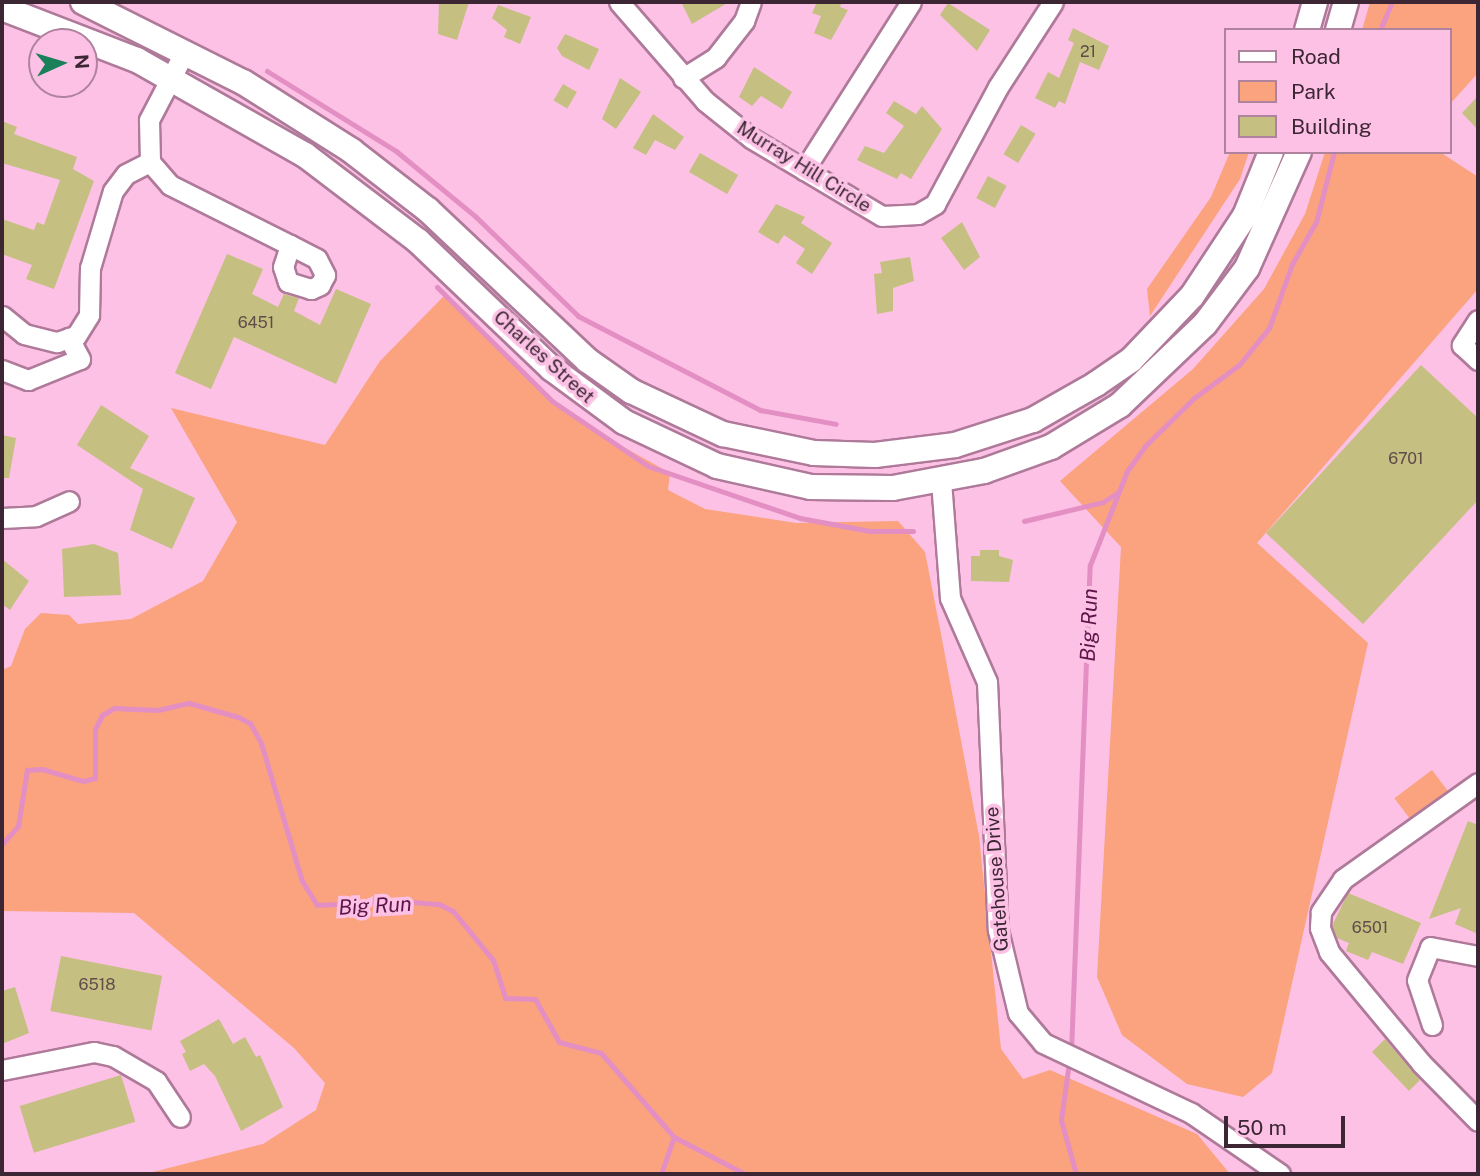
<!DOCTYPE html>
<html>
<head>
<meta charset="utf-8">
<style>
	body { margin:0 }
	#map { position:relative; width:1480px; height:1176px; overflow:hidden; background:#fcc1e4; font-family:"Public Sans",sans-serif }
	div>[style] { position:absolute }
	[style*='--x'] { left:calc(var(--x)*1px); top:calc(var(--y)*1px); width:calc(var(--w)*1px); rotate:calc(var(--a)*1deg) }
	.green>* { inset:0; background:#fba27e; transform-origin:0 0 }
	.stream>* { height:5px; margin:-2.5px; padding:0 2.5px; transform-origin:2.5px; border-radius:2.5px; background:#e38fc3 }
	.building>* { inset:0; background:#c6bf82; transform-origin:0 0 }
	.roads { filter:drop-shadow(2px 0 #af7a9a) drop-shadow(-2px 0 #af7a9a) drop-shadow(0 2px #af7a9a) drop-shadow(0 -2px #af7a9a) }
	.minor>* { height:19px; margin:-9.5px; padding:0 9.5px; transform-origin:9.5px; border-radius:9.5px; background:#fff }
	.major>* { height:24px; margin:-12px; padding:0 12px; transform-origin:12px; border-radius:12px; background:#fff }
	span { translate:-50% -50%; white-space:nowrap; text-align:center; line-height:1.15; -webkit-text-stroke:7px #fcc1e4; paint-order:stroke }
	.number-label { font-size:16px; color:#5e4c48 }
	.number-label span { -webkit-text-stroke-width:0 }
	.street-label { font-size:19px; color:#3c2634 }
	.water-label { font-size:21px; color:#5e1448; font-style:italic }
	.frame { position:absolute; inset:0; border:4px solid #3c2634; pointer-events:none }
	.legend { position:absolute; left:1224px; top:28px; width:228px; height:126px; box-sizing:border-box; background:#fcc1e4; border:2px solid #af839e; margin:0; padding:9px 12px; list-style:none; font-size:21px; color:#3c2634 }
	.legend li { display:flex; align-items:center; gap:14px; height:35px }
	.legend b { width:35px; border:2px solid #af839e }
	.north { position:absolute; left:28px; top:28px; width:70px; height:70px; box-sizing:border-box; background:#fcc1e4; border:2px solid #af839e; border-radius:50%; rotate:86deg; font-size:19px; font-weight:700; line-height:28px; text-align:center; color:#3c2634 }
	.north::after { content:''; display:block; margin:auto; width:24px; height:32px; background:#1a805a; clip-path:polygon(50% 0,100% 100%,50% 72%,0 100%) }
	.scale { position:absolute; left:1224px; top:1116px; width:121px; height:32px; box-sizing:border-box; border:4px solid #3c2634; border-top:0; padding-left:9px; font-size:21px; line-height:24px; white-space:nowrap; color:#3c2634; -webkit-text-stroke:5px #fcc1e4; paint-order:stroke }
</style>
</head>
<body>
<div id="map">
	<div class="green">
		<i style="clip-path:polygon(1370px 2px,1478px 2px,1478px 73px,1450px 104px,1450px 30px,1362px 30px)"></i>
		<i style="clip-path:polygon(1230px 152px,1249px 152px,1240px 179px,1150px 316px,1147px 289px,1211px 197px)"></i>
		<i style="clip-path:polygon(1325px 152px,1440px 152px,1478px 177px,1478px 289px,1257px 543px,1368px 643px,1272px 1073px,1243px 1097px,1187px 1084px,1122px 1035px,1097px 977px,1121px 547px,1060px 481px,1193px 369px,1264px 289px,1305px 214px)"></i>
		<i style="clip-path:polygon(444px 296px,547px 395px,584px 425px,670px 473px,668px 490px,705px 509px,796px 523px,898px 521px,925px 552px,941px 634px,979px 836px,1001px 1049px,1023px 1079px,1050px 1070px,1197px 1134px,1230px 1174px,145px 1174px,263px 1144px,316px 1110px,325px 1083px,294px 1048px,134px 913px,2px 911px,2px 670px,11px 666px,25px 629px,41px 613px,69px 615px,78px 624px,131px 619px,203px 581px,237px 522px,171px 408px,325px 445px,380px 361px)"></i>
		<i style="left:1432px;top:770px;width:30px;height:47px;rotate:53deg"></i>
	</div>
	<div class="stream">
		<i style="--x:1380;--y:30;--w:30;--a:-67"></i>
		<i style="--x:267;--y:71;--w:152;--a:31.8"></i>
		<i style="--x:396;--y:151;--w:104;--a:39.5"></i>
		<i style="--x:476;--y:217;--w:142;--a:44.1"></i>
		<i style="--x:578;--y:316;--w:205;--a:27.3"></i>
		<i style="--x:760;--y:410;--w:77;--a:10.4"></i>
		<i style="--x:437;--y:287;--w:162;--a:44.7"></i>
		<i style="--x:552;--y:401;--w:116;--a:34.1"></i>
		<i style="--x:648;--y:466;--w:161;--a:18.9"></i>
		<i style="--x:800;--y:518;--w:71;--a:10.5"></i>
		<i style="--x:870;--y:531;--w:43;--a:0"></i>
		<i style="--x:1024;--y:521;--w:81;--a:-13.5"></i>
		<i style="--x:1103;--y:502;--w:17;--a:-33"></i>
		<i style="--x:2;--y:844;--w:24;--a:-48"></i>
		<i style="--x:18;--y:826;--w:57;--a:-80.9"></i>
		<i style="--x:27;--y:770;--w:15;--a:-4"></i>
		<i style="--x:42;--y:769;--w:43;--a:16.3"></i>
		<i style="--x:83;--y:781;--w:12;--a:-14"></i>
		<i style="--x:95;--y:778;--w:49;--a:-90"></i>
		<i style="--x:95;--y:729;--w:16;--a:-63"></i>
		<i style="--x:102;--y:715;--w:14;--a:-30"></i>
		<i style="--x:114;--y:708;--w:44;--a:2.6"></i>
		<i style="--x:158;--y:710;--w:32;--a:-13"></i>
		<i style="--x:189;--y:703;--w:51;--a:15.9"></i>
		<i style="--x:238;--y:717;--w:13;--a:27"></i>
		<i style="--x:250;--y:723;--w:23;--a:61"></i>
		<i style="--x:261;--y:743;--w:144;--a:73.5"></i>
		<i style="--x:302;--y:881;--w:28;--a:58"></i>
		<i style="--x:317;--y:905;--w:85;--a:-2.7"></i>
		<i style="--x:402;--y:901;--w:37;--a:5"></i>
		<i style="--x:439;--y:904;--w:16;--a:27"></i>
		<i style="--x:453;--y:911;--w:63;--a:50.8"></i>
		<i style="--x:493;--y:960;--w:40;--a:72"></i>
		<i style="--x:505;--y:998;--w:30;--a:2"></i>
		<i style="--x:535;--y:999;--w:49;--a:60.8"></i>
		<i style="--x:559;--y:1042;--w:43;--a:14.7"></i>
		<i style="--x:601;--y:1053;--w:111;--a:49"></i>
		<i style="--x:674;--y:1137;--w:80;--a:27.5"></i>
		<i style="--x:1071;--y:1052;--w:487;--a:-87.8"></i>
		<i style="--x:1090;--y:565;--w:101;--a:-68.5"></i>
		<i style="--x:1127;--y:471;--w:31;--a:-54"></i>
		<i style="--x:1145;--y:446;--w:69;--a:-44.4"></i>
		<i style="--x:1194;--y:398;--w:56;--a:-36.3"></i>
		<i style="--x:1239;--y:365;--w:48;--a:-51"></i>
		<i style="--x:1269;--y:328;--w:68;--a:-70.2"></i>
		<i style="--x:1292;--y:264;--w:48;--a:-60.3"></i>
		<i style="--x:1316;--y:222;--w:72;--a:-75.6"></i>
		<i style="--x:1069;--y:1062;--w:59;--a:97.9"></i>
		<i style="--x:1061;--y:1120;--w:56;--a:74.5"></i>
		<i style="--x:661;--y:1174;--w:39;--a:-71"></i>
	</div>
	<div class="building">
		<i style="clip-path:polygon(439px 2px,469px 2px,457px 40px,438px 34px)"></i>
		<i style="clip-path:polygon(681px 2px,729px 2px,692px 24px)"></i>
		<i style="clip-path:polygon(817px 2px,842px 2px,840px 7px,848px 10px,831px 40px,814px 33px,821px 16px,812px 13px)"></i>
		<i style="clip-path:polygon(948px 3px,990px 30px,977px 51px,940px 15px)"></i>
		<i style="clip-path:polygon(498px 5px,531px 17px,520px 44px,504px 37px,507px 30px,492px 18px)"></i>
		<i style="clip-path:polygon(1073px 28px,1109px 46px,1099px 70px,1080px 62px,1065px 104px,1059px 101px,1055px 108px,1035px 98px,1048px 72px,1059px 78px,1074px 43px,1068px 40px)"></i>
		<i style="clip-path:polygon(565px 34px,599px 49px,589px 70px,562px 56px,557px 48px)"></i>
		<i style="clip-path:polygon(754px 67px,792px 92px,782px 109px,761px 96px,752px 106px,739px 97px)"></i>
		<i style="clip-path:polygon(620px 78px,641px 92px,616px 129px,602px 119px)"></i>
		<i style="left:563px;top:84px;width:16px;height:19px;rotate:30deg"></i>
		<i style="clip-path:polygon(1478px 96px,1478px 130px,1462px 113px)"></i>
		<i style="clip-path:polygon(894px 101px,916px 114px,922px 106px,942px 129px,911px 179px,901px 173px,897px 179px,857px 160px,865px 146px,884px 153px,904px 126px,886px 113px)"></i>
		<i style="clip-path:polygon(653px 114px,684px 137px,675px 150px,655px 140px,646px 155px,633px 148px)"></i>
		<i style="clip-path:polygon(2px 121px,17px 127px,14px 134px,77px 157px,73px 169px,94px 181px,54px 289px,26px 279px,32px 265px,2px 254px,2px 219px,34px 230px,37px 222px,44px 225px,60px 180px,2px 163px)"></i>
		<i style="left:1021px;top:125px;width:17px;height:34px;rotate:31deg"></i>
		<i style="left:700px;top:153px;width:44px;height:22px;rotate:30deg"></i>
		<i style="left:988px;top:176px;width:21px;height:25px;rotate:28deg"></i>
		<i style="clip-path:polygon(776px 204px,805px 217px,801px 223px,832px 243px,812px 274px,796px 263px,805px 249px,784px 235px,778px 244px,758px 232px)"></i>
		<i style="clip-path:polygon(962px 222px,980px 257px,964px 270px,941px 238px)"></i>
		<i style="clip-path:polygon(227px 254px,263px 269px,252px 294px,278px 307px,284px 294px,299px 298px,294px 311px,320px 325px,336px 289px,371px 304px,336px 384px,234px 337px,211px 389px,175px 373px)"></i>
		<i style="clip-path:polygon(910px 257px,914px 281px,893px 288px,893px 311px,877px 314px,874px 274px,882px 273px,880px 262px)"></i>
		<i style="clip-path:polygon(1421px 365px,1478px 418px,1478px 500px,1363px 624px,1266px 533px)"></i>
		<i style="clip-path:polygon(101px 405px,149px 436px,130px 468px,195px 498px,172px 549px,130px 530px,143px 489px,77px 445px)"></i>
		<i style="clip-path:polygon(2px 435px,16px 438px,9px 478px,2px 478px)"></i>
		<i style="clip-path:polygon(94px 544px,118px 553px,121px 595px,64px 597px,62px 549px)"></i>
		<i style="clip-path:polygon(980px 550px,999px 550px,999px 556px,1013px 560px,1009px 582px,971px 581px,971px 556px,980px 556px)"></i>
		<i style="clip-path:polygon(2px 559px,29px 581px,10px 610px,2px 604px)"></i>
		<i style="clip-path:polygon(1468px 821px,1478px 825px,1478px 934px,1455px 924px,1461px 908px,1429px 919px)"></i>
		<i style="clip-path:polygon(1348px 893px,1421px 923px,1403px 964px,1372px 952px,1368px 960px,1346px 951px,1349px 943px,1337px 938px,1332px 926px)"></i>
		<i style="left:61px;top:956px;width:103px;height:56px;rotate:11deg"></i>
		<i style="clip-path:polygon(15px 987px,29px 1033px,2px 1044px,2px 991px)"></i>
		<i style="clip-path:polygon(219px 1019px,233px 1044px,245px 1037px,256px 1057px,260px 1055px,283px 1107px,241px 1131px,215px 1076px,204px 1064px,190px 1071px,182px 1054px,186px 1052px,180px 1041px)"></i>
		<i style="clip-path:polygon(1385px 1039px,1420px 1080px,1409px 1091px,1372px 1052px)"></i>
		<i style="left:121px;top:1075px;width:49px;height:106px;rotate:73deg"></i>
	</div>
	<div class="roads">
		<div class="minor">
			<i style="--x:619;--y:2;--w:131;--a:49"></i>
			<i style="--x:705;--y:101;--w:59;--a:38.8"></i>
			<i style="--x:751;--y:138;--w:152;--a:30.8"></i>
			<i style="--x:882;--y:216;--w:36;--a:-3"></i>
			<i style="--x:918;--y:214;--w:20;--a:-30"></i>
			<i style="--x:935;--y:204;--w:133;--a:-61.7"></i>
			<i style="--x:998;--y:87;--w:101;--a:-57.1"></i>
			<i style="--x:185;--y:51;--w:78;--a:117.6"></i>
			<i style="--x:149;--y:120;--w:42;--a:88.6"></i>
			<i style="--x:150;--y:162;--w:30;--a:49"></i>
			<i style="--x:170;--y:185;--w:134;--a:26.6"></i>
			<i style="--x:290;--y:245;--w:30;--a:27"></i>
			<i style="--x:317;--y:259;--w:18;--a:63"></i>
			<i style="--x:325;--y:275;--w:11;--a:117"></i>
			<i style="--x:320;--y:285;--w:10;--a:156"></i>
			<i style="--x:311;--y:289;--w:24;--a:-163"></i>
			<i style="--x:288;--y:282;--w:16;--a:-108"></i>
			<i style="--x:283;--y:267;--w:23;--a:-72"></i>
			<i style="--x:683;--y:78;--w:39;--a:-32"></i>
			<i style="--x:716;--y:57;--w:46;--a:-52.1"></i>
			<i style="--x:744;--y:21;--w:20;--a:-70"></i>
			<i style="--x:804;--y:170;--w:199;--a:-57.5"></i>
			<i style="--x:2;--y:316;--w:28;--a:39"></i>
			<i style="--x:24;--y:334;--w:34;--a:14"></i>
			<i style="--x:57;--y:342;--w:20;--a:-18"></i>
			<i style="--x:76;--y:336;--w:25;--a:-58"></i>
			<i style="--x:89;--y:315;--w:47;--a:-88.8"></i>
			<i style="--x:90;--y:268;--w:80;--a:-73.4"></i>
			<i style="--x:113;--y:191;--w:21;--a:-53"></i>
			<i style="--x:126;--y:174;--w:27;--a:-27"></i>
			<i style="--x:1478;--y:320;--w:30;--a:123"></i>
			<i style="--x:1462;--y:345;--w:22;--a:43"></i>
			<i style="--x:2;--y:370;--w:28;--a:21"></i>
			<i style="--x:28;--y:380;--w:56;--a:-22"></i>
			<i style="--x:80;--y:359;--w:24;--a:-118"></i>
			<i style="--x:941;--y:481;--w:117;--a:85.6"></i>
			<i style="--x:950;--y:598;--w:92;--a:66.2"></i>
			<i style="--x:987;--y:682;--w:248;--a:87.5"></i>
			<i style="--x:998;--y:930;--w:85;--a:76.5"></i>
			<i style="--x:1018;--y:1013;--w:39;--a:50"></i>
			<i style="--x:1043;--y:1043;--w:164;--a:25.3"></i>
			<i style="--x:1191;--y:1113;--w:108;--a:34.4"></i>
			<i style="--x:2;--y:518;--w:34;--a:-3"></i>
			<i style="--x:36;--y:516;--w:36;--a:-24"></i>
			<i style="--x:1478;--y:783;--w:166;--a:144.6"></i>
			<i style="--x:1343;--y:879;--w:40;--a:124"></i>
			<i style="--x:1321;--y:912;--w:16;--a:94"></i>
			<i style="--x:1320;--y:928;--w:26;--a:69"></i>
			<i style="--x:1329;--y:952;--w:144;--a:50.3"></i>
			<i style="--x:1421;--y:1063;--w:81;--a:45.5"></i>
			<i style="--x:1432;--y:1025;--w:47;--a:-108.4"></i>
			<i style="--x:1417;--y:980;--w:35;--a:-68"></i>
			<i style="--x:1430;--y:947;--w:49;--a:10.6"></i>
			<i style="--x:2;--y:1070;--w:94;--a:-11.1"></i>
			<i style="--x:94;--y:1052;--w:19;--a:12"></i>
			<i style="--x:113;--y:1056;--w:50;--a:30.2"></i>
			<i style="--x:156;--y:1081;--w:43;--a:56.3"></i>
		</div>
		<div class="major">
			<i style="--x:83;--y:2;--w:179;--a:26.6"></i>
			<i style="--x:243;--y:82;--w:129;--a:32.3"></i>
			<i style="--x:352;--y:151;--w:96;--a:37.8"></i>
			<i style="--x:428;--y:210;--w:219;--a:43.3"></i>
			<i style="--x:587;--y:360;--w:54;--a:35.2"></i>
			<i style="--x:631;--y:391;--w:102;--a:25.1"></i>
			<i style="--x:723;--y:434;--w:93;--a:11.8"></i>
			<i style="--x:814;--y:453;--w:61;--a:1.9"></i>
			<i style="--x:875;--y:455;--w:81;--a:-7.1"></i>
			<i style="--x:955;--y:445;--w:82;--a:-17.8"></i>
			<i style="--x:1033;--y:420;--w:73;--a:-29.7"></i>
			<i style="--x:1096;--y:384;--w:42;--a:-34.4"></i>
			<i style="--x:1131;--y:360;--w:88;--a:-46.4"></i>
			<i style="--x:1192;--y:296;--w:96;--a:-56.5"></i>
			<i style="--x:1245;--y:216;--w:69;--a:-67.9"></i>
			<i style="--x:2;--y:8;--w:145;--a:21.1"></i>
			<i style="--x:137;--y:60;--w:193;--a:29.5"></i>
			<i style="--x:305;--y:155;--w:142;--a:37.3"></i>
			<i style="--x:418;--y:241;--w:184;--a:43.7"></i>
			<i style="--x:551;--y:368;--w:91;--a:36.5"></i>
			<i style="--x:624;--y:422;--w:103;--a:25.3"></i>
			<i style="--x:717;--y:466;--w:96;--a:12.6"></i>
			<i style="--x:811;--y:487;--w:82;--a:0.7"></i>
			<i style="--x:893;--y:488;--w:93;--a:-10.6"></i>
			<i style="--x:984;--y:471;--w:71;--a:-19.7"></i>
			<i style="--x:1051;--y:447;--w:81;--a:-31.3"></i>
			<i style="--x:1120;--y:405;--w:117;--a:-43.6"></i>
			<i style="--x:1205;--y:324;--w:70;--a:-53.1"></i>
			<i style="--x:1247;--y:268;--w:127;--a:-65.9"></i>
			<i style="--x:1307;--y:30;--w:29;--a:-74"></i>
			<i style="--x:1338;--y:30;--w:29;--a:-74"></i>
		</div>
	</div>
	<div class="number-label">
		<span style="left:1088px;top:52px">21</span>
		<span style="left:256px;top:323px">6451</span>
		<span style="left:1406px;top:459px">6701</span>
		<span style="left:1370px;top:928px">6501</span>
		<span style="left:97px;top:985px">6518</span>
	</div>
	<div class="street-label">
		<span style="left:804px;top:167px;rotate:32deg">Murray Hill Circle</span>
		<span style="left:544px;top:357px;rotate:42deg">Charles Street</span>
		<span style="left:997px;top:879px;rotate:-94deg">Gatehouse Drive</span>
	</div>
	<div class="water-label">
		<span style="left:1089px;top:625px;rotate:-88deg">Big Run</span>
		<span style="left:375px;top:906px;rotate:-3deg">Big Run</span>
	</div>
	<div class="frame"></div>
	<ul class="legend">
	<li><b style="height:9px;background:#fff"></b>Road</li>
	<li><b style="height:19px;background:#fba27e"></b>Park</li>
	<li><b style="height:19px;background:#c6bf82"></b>Building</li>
	</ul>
	<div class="north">N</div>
	<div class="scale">50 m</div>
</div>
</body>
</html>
